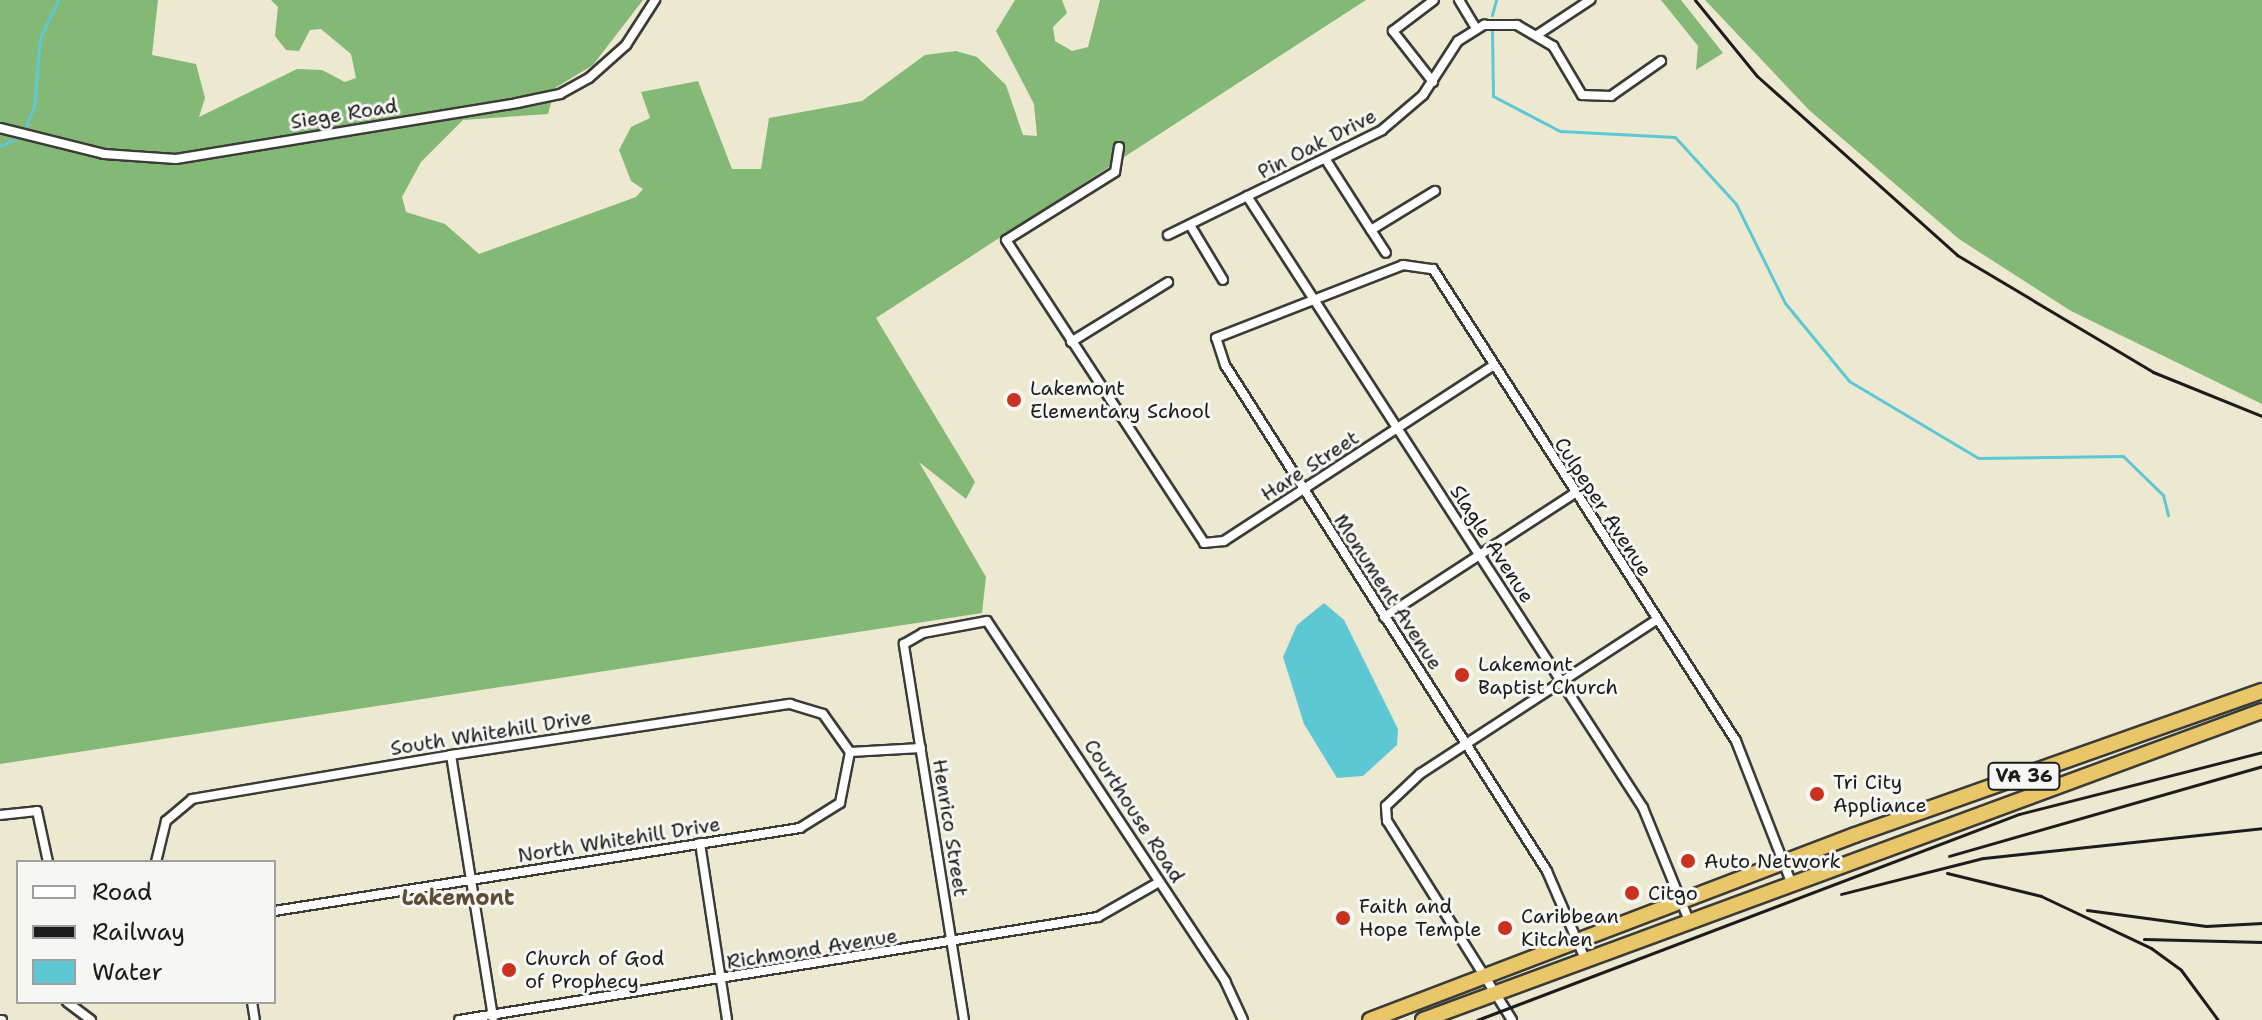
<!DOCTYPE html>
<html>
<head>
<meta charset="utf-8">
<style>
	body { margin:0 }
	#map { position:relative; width:2262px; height:1020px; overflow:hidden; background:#ede8d0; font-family:"Shantell Sans",sans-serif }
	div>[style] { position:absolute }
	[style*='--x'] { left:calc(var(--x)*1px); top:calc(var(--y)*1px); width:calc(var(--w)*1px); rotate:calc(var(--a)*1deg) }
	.forest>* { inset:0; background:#84b975 }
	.water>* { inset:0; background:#5cc8d4 }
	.stream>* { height:3px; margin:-1.5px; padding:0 1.5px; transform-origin:1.5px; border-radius:1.5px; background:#5cc8d4 }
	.roads { filter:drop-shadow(2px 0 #3b3b37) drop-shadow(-2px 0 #3b3b37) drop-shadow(0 2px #3b3b37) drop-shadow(0 -2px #3b3b37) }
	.street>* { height:8px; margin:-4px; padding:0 4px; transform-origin:4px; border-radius:4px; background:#fff }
	.highway>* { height:14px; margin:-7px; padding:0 7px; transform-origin:7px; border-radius:7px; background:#e9c769 }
	.rail>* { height:3px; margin:-1.5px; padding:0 1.5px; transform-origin:1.5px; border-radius:1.5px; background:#1c1c1c }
	.dots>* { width:22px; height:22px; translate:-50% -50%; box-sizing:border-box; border:4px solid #f6f6f2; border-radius:50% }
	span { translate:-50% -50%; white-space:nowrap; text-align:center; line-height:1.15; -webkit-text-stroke:6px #f6f6f2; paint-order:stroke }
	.shield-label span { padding:2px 6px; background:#f6f6f2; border:2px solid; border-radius:6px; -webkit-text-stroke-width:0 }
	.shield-label { font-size:18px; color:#1c1c1c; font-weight:700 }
	.street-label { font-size:20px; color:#1c1c1c }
	.poi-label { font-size:20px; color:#1c1c1c }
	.left { translate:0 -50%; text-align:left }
	.neighbourhood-label { font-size:22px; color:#5f4c35; font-weight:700 }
	.legend { position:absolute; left:16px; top:860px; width:260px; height:144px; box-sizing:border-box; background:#f6f6f2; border:2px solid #9f9f9c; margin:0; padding:10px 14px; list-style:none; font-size:24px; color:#1c1c1c }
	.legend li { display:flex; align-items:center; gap:16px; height:40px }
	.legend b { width:40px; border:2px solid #9f9f9c }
</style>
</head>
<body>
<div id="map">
	<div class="forest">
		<i style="clip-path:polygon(0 0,158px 0,152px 55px,196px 64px,205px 98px,199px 117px,297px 69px,322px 70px,345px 82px,356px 78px,351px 54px,321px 29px,310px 30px,299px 51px,286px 50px,275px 36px,278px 7px,271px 0,643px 0,593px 65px,555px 88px,548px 114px,463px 120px,421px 162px,402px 197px,406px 212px,445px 224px,479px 254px,636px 197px,643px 189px,631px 181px,619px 150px,631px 127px,650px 118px,641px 92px,698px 81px,732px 169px,761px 169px,769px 118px,862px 101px,925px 55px,956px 51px,977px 57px,1006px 85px,1023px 135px,1037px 136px,1034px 104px,996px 31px,1015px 0,1062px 0,1067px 13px,1053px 27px,1055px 41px,1072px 51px,1088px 47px,1100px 0,1366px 0,876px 318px,975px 482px,966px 499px,919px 462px,986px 577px,982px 613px,0 764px)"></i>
		<i style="clip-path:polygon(1661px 0,1681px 0,1723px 53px,1696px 70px,1698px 46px)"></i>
		<i style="clip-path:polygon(1705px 0,2262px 0,2262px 404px,2071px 311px,1959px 239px,1809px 110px)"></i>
	</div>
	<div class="water">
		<i style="clip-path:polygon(1324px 603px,1344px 620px,1398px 729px,1397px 745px,1363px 776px,1337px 778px,1304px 724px,1283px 657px,1297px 625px)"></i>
	</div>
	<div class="stream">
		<i style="--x:1492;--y:15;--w:16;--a:-75"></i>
		<i style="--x:1492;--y:31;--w:65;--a:89.1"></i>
		<i style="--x:1493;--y:96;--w:76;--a:27.6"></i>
		<i style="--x:1560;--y:131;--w:115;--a:3"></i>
		<i style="--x:1675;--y:137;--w:91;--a:47.7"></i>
		<i style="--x:1736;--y:204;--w:110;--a:63.7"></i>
		<i style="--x:1785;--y:303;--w:101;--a:50.6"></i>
		<i style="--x:1849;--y:381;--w:150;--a:30.8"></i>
		<i style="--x:1978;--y:458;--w:145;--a:-0.8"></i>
		<i style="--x:2123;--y:456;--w:56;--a:44.3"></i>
		<i style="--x:2163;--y:495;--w:21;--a:76"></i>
		<i style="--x:0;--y:146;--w:24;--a:-24"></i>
		<i style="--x:22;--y:136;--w:31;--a:-68"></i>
		<i style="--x:34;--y:107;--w:69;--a:-85"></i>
		<i style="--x:40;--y:38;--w:42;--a:-64.7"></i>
	</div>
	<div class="roads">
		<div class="street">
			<i style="--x:1459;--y:0;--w:33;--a:59"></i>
			<i style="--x:1537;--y:35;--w:64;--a:-33.4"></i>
			<i style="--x:1433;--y:82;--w:65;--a:-128.1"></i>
			<i style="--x:1393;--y:31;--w:51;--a:-37.1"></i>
			<i style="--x:0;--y:128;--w:107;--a:14"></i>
			<i style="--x:104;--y:154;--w:72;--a:4"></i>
			<i style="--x:176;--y:159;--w:346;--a:-9.3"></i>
			<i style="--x:517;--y:103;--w:44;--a:-11.8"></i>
			<i style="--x:560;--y:94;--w:33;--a:-29"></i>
			<i style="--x:589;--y:78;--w:50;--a:-41.7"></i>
			<i style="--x:626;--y:45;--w:54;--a:-57.2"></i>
			<i style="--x:1119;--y:147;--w:25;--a:99"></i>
			<i style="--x:1115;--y:172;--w:128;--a:148"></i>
			<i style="--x:1006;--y:240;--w:362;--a:56.8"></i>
			<i style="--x:1204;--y:543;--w:20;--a:-6"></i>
			<i style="--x:1224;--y:541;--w:320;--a:-33.1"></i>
			<i style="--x:1326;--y:160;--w:83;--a:57.3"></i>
			<i style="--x:1371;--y:230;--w:75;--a:-31.4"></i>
			<i style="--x:1247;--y:196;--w:729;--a:57.09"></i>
			<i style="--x:1643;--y:808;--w:122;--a:67.8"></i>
			<i style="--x:1190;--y:225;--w:64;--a:59"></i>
			<i style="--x:1371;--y:230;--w:27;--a:57"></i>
			<i style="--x:1168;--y:235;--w:238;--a:-26.1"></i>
			<i style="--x:1382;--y:130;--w:54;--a:-40.5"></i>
			<i style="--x:1423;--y:95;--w:64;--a:-57.1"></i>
			<i style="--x:1458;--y:41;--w:31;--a:-32"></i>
			<i style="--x:1484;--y:25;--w:33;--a:0"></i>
			<i style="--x:1517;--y:25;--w:42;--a:30.3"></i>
			<i style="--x:1553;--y:46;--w:57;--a:59.4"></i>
			<i style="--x:1582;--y:95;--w:29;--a:2"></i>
			<i style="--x:1611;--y:96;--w:61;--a:-35"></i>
			<i style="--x:1071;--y:342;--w:114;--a:-31.7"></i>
			<i style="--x:1384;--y:617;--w:228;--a:-33"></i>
			<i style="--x:850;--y:752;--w:71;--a:-3.2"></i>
			<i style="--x:451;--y:755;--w:266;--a:80.9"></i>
			<i style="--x:0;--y:815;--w:37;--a:-6"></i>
			<i style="--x:37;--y:811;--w:52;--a:77.8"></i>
			<i style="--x:700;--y:843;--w:179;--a:81.3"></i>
			<i style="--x:156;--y:862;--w:42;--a:-76.3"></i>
			<i style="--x:166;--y:821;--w:34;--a:-40"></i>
			<i style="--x:192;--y:799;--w:263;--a:-9.6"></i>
			<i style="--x:451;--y:755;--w:343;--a:-8.6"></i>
			<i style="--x:790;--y:704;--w:34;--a:17"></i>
			<i style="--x:823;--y:714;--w:47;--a:54.6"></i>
			<i style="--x:850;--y:752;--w:52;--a:101.1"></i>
			<i style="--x:840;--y:803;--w:47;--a:148"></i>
			<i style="--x:800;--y:828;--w:533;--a:171.03"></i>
			<i style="--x:1585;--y:959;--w:96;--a:-113.4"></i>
			<i style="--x:1547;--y:871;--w:600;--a:-122.47"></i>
			<i style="--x:1225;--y:365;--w:28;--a:-108"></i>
			<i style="--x:1216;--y:338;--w:201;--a:-21.3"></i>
			<i style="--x:1403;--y:265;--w:30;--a:8"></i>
			<i style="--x:1433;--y:269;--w:561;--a:57.3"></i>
			<i style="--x:1736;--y:741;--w:151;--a:68.7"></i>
			<i style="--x:67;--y:1002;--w:30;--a:37"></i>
			<i style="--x:252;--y:1002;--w:18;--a:81"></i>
			<i style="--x:1;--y:1020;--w:1;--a:0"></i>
			<i style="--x:459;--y:1020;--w:647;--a:-9.16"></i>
			<i style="--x:1098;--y:917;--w:70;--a:-29.8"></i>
			<i style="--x:964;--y:1020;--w:381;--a:-99.1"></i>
			<i style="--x:904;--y:644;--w:22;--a:-30"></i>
			<i style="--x:923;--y:633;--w:65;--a:-10.6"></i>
			<i style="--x:987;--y:621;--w:432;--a:56.5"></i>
			<i style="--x:1225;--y:981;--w:43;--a:65.2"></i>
			<i style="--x:1512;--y:1020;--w:235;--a:-122.1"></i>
			<i style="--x:1387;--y:821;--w:15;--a:-94"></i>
			<i style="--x:1386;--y:806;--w:47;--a:-43.3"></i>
			<i style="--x:1420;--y:774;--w:282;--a:-33.1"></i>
		</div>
		<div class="highway">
			<i style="--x:1370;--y:1020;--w:519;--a:-20.88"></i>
			<i style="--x:1855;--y:835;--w:432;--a:-19.5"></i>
			<i style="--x:1423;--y:1020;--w:894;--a:-20.22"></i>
		</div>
	</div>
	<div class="rail">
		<i style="--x:1695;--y:0;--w:98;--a:50.8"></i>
		<i style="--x:1757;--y:76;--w:268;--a:41.8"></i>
		<i style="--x:1957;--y:255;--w:228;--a:30.8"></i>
		<i style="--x:2153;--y:372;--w:118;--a:22"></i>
		<i style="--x:1949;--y:856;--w:326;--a:-16"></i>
		<i style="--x:1947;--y:873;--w:97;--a:13.7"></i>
		<i style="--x:2041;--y:896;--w:122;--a:25.3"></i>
		<i style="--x:2151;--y:948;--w:37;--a:36"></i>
		<i style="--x:2181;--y:970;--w:62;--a:53.5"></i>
		<i style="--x:1841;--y:894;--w:146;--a:-14.2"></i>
		<i style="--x:1983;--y:858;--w:281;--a:-6.1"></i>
		<i style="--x:2087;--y:910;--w:120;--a:7.7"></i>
		<i style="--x:2206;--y:926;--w:56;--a:-3.1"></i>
		<i style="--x:2144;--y:939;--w:118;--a:1.5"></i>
		<i style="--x:1477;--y:1020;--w:580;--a:-20.81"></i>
		<i style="--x:2019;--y:814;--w:251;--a:-14.3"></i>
	</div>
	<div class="dots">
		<i style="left:1014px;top:400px;background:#c8321e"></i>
		<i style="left:1462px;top:675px;background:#c8321e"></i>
		<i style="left:1817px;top:794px;background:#c8321e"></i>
		<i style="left:1688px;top:861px;background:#c8321e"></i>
		<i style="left:1632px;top:893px;background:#c8321e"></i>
		<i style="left:1343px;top:918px;background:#c8321e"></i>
		<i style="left:1505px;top:928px;background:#c8321e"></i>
		<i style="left:509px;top:970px;background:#c8321e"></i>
	</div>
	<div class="shield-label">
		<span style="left:2024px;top:776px">VA 36</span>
	</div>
	<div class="street-label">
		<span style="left:344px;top:114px;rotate:-9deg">Siege Road</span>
		<span style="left:1317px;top:144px;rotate:-27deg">Pin Oak Drive</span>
		<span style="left:1310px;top:466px;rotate:-33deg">Hare Street</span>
		<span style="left:1603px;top:507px;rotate:57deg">Culpeper Avenue</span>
		<span style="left:1492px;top:544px;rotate:57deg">Slagle Avenue</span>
		<span style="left:1388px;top:592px;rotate:57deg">Monument Avenue</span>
		<span style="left:491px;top:733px;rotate:-9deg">South Whitehill Drive</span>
		<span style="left:1134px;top:811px;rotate:57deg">Courthouse Road</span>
		<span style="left:950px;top:828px;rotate:81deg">Henrico Street</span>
		<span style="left:619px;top:840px;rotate:-9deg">North Whitehill Drive</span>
		<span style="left:812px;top:949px;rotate:-9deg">Richmond Avenue</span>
	</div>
	<div class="poi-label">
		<span class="left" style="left:1030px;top:400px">Lakemont<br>Elementary School</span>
		<span class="left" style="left:1478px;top:676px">Lakemont<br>Baptist Church</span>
		<span class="left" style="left:1833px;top:794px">Tri City<br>Appliance</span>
		<span class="left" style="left:1704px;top:861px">Auto Network</span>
		<span class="left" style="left:1648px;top:893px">Citgo</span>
		<span class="left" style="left:1359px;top:918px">Faith and<br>Hope Temple</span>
		<span class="left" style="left:1521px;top:928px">Caribbean<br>Kitchen</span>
		<span class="left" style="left:525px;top:970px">Church of God<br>of Prophecy</span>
	</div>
	<div class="neighbourhood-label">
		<span style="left:458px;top:898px">Lakemont</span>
	</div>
	<ul class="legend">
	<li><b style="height:10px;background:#fff"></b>Road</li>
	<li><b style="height:10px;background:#1c1c1c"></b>Railway</li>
	<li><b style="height:22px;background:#5cc8d4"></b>Water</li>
	</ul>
</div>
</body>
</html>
